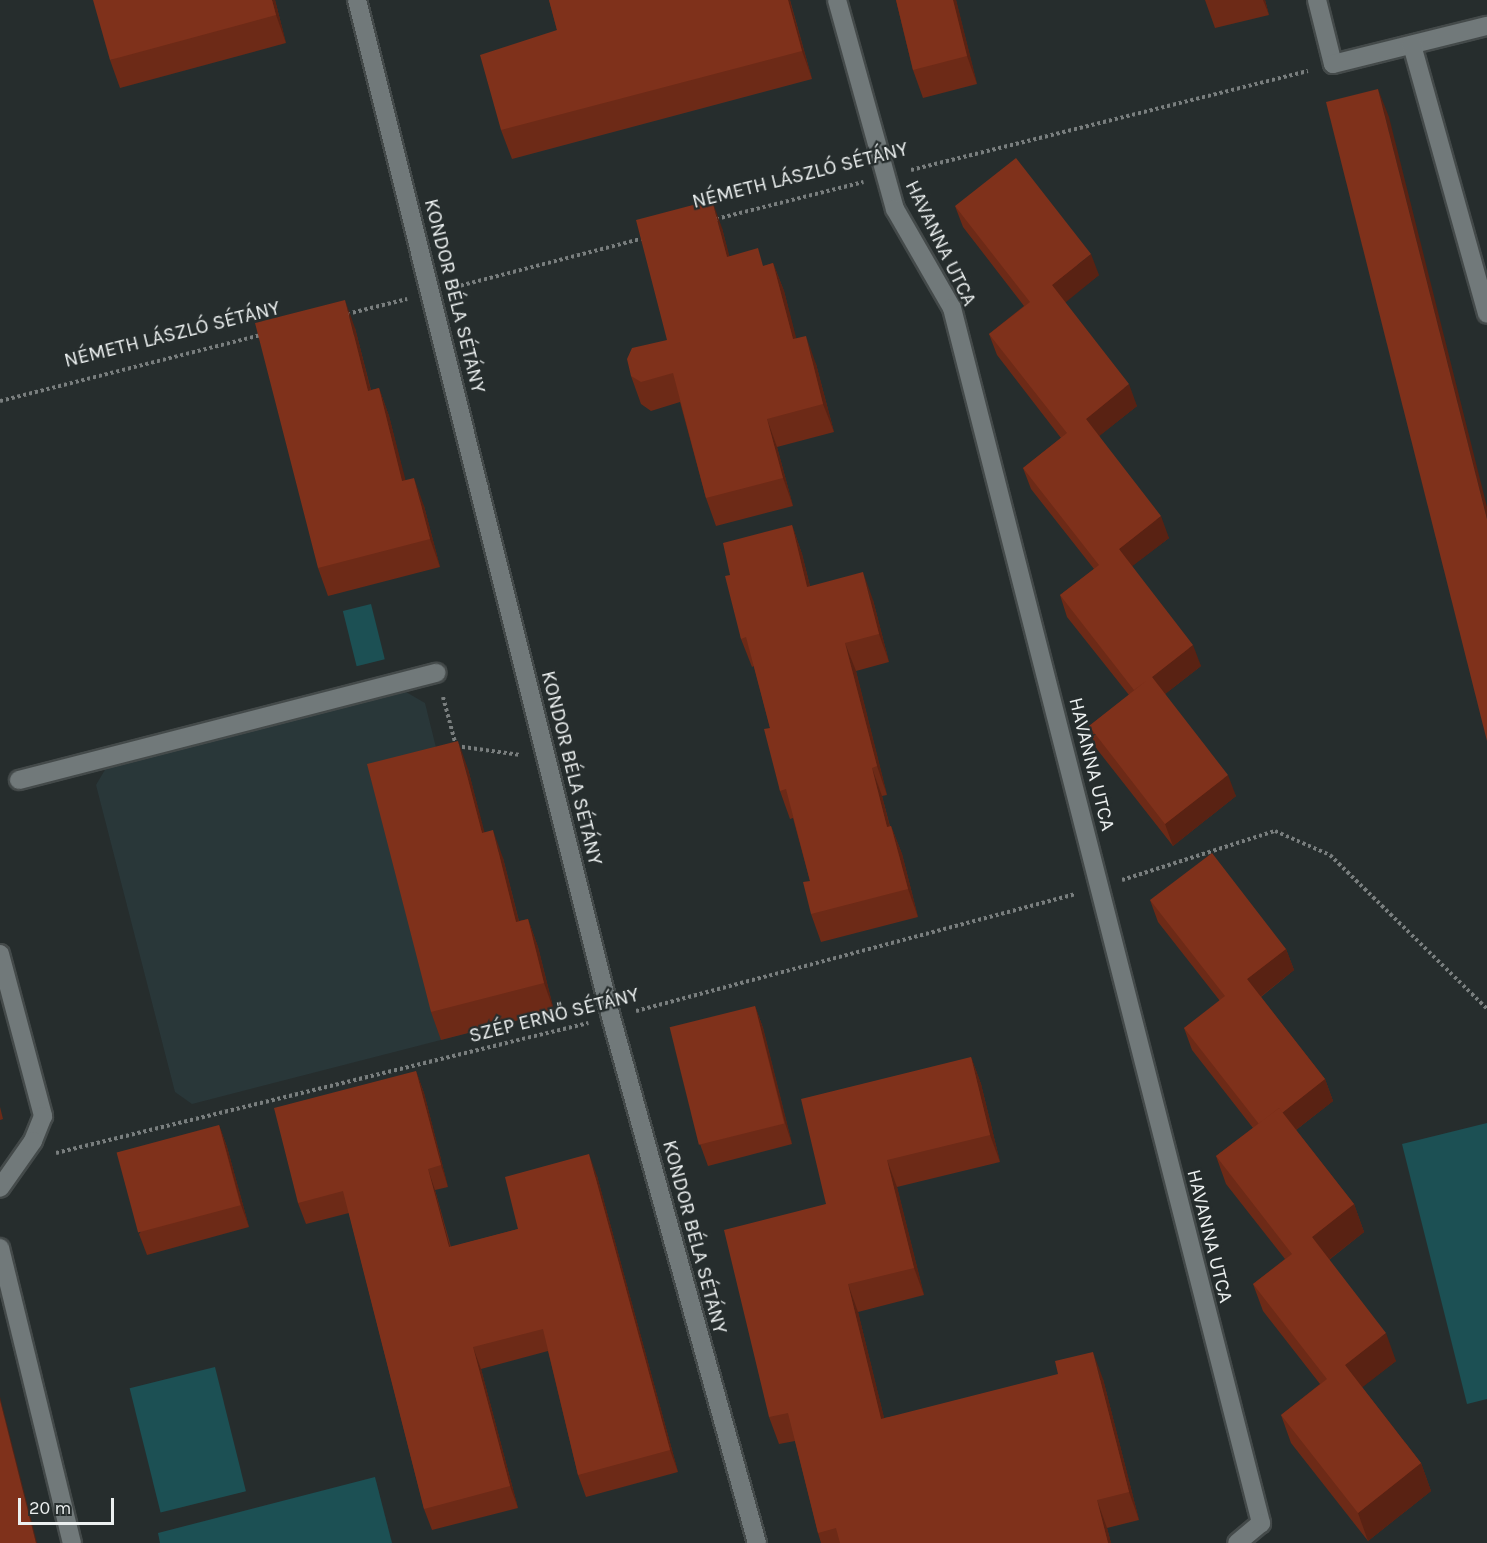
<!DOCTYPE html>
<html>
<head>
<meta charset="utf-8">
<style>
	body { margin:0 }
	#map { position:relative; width:1487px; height:1543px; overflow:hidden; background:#262d2d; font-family:Karla,sans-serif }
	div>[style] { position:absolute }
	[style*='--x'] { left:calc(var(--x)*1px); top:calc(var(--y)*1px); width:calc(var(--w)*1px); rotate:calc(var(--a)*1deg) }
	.built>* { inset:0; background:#293739 }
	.green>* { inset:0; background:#1c5054; transform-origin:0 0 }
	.path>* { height:4px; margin-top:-2px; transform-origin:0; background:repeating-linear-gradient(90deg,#797e7e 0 3px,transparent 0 6px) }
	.roads { filter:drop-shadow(2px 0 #444a4a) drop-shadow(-2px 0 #444a4a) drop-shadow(0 2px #444a4a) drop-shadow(0 -2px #444a4a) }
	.lane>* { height:18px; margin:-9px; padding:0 9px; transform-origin:9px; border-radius:9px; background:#71797a }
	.street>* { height:18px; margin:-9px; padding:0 9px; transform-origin:9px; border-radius:9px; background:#71797a }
	.wall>* { inset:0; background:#6d2a17 }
	.shaded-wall>* { inset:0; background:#592213 }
	.building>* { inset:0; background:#7f311b; transform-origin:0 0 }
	span { translate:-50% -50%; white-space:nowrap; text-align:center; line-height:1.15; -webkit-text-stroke:4.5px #262d2d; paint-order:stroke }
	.street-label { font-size:20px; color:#ecf0f0 }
	.scale { position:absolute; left:18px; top:1498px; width:96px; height:27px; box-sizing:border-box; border:3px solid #ecf0f0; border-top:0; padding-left:8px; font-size:18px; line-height:21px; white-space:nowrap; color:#ecf0f0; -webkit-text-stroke:4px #262d2d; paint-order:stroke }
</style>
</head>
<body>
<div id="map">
	<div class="built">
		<i style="clip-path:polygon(406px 692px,425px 703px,443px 776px,468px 769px,484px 832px,473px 835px,480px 864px,503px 858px,519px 922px,538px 947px,554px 1011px,192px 1104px,175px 1092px,96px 785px,106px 768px)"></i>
	</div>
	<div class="green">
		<i style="left:371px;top:604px;width:57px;height:29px;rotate:76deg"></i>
		<i style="clip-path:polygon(1487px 1123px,1487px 1399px,1467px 1404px,1402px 1144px)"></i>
		<i style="left:215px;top:1367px;width:128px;height:88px;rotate:76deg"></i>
		<i style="clip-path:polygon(375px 1477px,392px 1543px,160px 1543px,158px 1533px)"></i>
	</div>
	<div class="path">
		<i style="--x:911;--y:170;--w:409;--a:-14"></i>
		<i style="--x:716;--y:219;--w:152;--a:-14.1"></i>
		<i style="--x:455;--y:287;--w:196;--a:-14.5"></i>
		<i style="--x:347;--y:314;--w:62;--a:-14"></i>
		<i style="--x:0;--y:401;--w:269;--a:-14.2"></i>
		<i style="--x:443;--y:697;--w:51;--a:75.1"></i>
		<i style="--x:456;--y:746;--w:65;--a:8"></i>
		<i style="--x:1122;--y:880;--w:161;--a:-17.8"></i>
		<i style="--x:1275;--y:831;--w:60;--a:23.6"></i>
		<i style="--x:1330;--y:855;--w:220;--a:44.4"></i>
		<i style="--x:636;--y:1011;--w:454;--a:-14.9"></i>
		<i style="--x:56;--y:1153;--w:548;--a:-13.73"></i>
	</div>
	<div class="roads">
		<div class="lane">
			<i style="--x:19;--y:780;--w:431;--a:-14.4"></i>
		</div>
		<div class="street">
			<i style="--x:357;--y:0;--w:1048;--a:75.98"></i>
			<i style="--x:611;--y:1017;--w:546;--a:74.49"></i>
			<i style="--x:837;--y:0;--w:217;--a:74.5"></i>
			<i style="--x:895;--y:209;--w:114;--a:60.1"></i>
			<i style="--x:952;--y:308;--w:1254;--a:75.73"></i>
			<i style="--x:1261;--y:1523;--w:31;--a:140"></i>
			<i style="--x:1317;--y:0;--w:66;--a:76"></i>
			<i style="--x:1333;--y:64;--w:159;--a:-13.9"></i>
			<i style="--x:1412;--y:45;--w:279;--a:74.4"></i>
			<i style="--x:0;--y:954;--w:168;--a:75.1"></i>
			<i style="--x:43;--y:1116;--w:27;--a:112"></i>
			<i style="--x:33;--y:1141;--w:57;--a:125.1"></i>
			<i style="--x:0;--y:1248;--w:304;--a:76.3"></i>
		</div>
	</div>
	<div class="wall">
		<i style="clip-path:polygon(275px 0,286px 43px,120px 88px,110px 60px)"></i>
		<i style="clip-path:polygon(549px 0,790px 0,812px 79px,512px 159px,501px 130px,557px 30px)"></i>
		<i style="clip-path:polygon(896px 0,956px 0,977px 84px,923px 98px,913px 70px)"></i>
		<i style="clip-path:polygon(1205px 0,1265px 0,1269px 15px,1215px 28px)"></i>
		<i style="clip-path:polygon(955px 206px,1099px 275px,1065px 302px,1137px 406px,1099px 436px,1169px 538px,1132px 566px,1201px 666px,1165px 694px,1236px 796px,1173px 846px,1096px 748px,1089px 726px,1129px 695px,1067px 617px,1060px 595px,1094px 569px,1031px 489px,1023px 468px,1061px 438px,997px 355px,989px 334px,1024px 306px,963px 227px)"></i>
		<i style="clip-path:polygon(722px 228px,729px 256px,764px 266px,773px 263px,784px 291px,796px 339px,816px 364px,834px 432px,777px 447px,793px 506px,716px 526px,706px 498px,680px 402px,651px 411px,641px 404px,631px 376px,667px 340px)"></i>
		<i style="clip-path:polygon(355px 328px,371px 390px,379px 388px,389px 416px,405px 480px,424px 506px,440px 567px,328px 596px,318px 568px)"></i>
		<i style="clip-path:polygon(792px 525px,802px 554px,810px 586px,873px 600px,889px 662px,856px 671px,887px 795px,882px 796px,890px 826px,891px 826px,902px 854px,918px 917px,821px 942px,811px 914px,810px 881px,793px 818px,790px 819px,780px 791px,770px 728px,754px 666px,752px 667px,741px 639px,730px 575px)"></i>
		<i style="clip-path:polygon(468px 769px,484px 832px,503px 858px,519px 921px,528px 919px,538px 947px,554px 1011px,441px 1040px,431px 1012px)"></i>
		<i style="clip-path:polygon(1150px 900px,1286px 949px,1294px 970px,1261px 997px,1325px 1079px,1333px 1101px,1296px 1130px,1354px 1204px,1364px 1232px,1329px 1260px,1396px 1361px,1362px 1387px,1421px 1463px,1431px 1491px,1368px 1541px,1291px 1443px,1281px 1415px,1320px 1384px,1263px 1311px,1253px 1284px,1285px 1259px,1226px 1184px,1216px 1156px,1253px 1128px,1192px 1050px,1184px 1028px,1220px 1001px,1158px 922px)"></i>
		<i style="clip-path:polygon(755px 1006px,763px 1028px,792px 1144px,708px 1166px,700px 1144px)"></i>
		<i style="clip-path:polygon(971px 1057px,981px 1084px,1000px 1162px,897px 1187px,924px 1295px,858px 1312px,884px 1418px,1103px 1379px,1139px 1520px,1107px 1528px,1111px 1543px,821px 1543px,818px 1533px,795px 1441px,779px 1444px,769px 1417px,826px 1204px)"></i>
		<i style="clip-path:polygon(416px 1071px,424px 1093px,448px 1187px,435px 1190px,451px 1247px,518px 1229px,597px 1176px,678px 1472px,586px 1497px,578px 1475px,548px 1351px,481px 1369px,518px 1508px,432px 1530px,424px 1509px,349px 1213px,306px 1224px,298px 1203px)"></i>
		<i style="clip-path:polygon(0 1107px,3px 1119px,0 1120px)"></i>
		<i style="clip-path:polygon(219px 1125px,227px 1147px,249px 1227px,147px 1255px,139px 1234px)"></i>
	</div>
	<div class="shaded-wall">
		<i style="clip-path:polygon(272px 0,275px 0,286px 43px,276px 15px)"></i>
		<i style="clip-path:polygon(788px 0,790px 0,791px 5px,812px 79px,802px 51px)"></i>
		<i style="clip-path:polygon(953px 0,956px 0,977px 84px,967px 56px)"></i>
		<i style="clip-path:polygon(1263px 0,1265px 0,1269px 15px)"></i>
		<i style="clip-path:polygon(1378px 89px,1389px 117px,1487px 507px,1487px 519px)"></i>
		<i style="clip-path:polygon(712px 200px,722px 228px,737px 285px,727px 257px)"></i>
		<i style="clip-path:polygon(1091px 254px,1099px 275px,1060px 307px,1052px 285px)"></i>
		<i style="clip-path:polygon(773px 263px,784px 291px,804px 368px,793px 339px)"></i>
		<i style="clip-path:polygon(345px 300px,355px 328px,378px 419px,368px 391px)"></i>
		<i style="clip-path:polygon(806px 336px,816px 364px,834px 432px,823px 404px)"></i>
		<i style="clip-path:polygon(1129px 384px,1137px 406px,1093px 441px,1086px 419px)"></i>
		<i style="clip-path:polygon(379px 388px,389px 416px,413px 509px,402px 481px)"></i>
		<i style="clip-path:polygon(767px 419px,777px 447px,793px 506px,783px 478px)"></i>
		<i style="clip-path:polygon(414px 478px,424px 506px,440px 567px,430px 539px)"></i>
		<i style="clip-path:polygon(1161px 516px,1169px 538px,1126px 571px,1119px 549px)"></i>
		<i style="clip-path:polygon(792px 525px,802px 554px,817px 615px,807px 587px)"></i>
		<i style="clip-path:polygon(863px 572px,873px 600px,889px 662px,879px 634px)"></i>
		<i style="clip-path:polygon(845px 643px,856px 671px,887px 795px,877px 766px)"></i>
		<i style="clip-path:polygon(1193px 645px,1201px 666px,1160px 698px,1152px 677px)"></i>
		<i style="clip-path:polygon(458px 741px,468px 769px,492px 861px,482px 833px)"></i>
		<i style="clip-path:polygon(872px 768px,882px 796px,897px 855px,887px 827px)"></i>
		<i style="clip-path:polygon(1228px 775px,1236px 796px,1173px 846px,1165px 824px)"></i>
		<i style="clip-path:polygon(891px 826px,902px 854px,918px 917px,908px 889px)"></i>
		<i style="clip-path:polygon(493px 830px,503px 858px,526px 950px,516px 922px)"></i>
		<i style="clip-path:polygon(528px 919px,538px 947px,554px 1011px,544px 983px)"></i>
		<i style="clip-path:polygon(1286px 949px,1294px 970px,1255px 1001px,1247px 979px)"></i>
		<i style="clip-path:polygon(755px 1006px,763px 1028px,792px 1144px,785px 1123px)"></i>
		<i style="clip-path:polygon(971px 1057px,981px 1084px,1000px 1162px,990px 1135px)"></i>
		<i style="clip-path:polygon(416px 1071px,424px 1093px,448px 1187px,441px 1165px)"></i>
		<i style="clip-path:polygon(1325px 1079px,1333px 1101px,1270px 1150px,1262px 1128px)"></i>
		<i style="clip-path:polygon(219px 1125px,227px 1147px,249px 1227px,241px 1205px)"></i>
		<i style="clip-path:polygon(589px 1154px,597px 1176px,678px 1472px,670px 1450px)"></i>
		<i style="clip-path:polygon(887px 1160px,897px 1187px,924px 1295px,914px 1268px)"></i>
		<i style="clip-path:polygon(428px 1169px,435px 1190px,456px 1269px,449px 1247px)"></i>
		<i style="clip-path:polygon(1354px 1204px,1364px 1232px,1322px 1265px,1312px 1237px)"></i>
		<i style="clip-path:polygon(848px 1284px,858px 1312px,891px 1446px,881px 1419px)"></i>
		<i style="clip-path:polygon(1386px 1333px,1396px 1361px,1355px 1393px,1345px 1365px)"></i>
		<i style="clip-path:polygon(473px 1347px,481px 1369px,518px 1508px,510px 1486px)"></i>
		<i style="clip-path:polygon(1093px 1352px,1103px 1379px,1139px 1520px,1129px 1492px)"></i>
		<i style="clip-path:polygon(0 1397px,37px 1543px,36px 1543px,0 1400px)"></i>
		<i style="clip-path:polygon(1421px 1463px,1431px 1491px,1368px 1541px,1358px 1513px)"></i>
		<i style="clip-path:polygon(1097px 1500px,1107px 1528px,1111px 1543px,1108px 1543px)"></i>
	</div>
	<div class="building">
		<i style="clip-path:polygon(93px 0,272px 0,276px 15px,110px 60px)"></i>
		<i style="clip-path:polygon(549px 0,788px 0,802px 51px,501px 130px,480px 55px,557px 30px)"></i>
		<i style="clip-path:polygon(896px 0,953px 0,967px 56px,913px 70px)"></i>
		<i style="clip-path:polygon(1378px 89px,1487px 519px,1487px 741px,1326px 102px)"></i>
		<i style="clip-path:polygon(1016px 158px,1091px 254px,1052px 285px,1129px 384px,1086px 419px,1161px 516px,1119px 549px,1193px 645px,1152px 677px,1228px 775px,1165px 824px,1089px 726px,1146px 681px,1134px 690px,1060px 595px,1099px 565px,1023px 468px,1067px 433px,989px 334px,1030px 302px,955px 206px)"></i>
		<i style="clip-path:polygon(712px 200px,727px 257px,758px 248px,763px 266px,773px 263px,793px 339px,806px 336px,823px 404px,767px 419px,783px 478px,706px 498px,673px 373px,641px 382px,631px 376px,627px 359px,632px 348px,667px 340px,636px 220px)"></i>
		<i style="clip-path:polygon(345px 300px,368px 391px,379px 388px,402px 481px,414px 478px,430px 539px,318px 568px,255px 323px)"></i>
		<i style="clip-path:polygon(792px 525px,807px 587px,863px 572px,879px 634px,845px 643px,877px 766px,872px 768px,887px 827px,891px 826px,908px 889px,811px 914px,803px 882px,810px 881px,786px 789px,780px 791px,764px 729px,770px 728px,746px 637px,741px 639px,725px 576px,730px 575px,723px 543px)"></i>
		<i style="clip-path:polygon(458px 741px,482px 833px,493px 830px,516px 922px,528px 919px,544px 983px,431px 1012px,367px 764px)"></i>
		<i style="clip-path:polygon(1212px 853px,1286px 949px,1247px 979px,1325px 1079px,1282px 1113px,1279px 1108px,1259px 1124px,1184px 1028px,1225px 996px,1150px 900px)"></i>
		<i style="left:755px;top:1006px;width:121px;height:88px;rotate:76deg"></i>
		<i style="clip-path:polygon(971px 1057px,990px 1135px,887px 1160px,914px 1268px,848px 1284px,881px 1419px,1058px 1374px,1055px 1361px,1093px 1352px,1129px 1492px,1097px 1500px,1108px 1543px,840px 1543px,836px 1528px,818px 1533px,788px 1413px,769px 1417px,724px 1230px,826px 1204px,801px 1099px)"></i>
		<i style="clip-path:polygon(416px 1071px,441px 1165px,428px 1169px,449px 1247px,518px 1229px,505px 1177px,589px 1154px,670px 1450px,578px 1475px,543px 1329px,473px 1347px,510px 1486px,424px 1509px,343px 1191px,298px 1203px,274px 1108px)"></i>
		<i style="clip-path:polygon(1279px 1108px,1354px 1204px,1312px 1237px,1386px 1333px,1345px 1365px,1421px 1463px,1358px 1513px,1281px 1415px,1327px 1379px,1253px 1284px,1292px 1254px,1216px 1156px)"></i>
		<i style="left:219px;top:1125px;width:83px;height:106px;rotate:75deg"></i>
		<i style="clip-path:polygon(0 1400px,36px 1543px,0 1543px)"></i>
	</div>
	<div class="street-label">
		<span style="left:800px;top:175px;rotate:-14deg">NÉMETH LÁSZLÓ SÉTÁNY</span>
		<span style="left:941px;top:243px;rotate:64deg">HAVANNA UTCA</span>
		<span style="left:455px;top:296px;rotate:76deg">KONDOR BÉLA SÉTÁNY</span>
		<span style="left:172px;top:334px;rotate:-14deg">NÉMETH LÁSZLÓ SÉTÁNY</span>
		<span style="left:1092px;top:764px;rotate:76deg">HAVANNA UTCA</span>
		<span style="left:572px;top:768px;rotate:76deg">KONDOR BÉLA SÉTÁNY</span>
		<span style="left:554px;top:1015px;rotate:-14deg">SZÉP ERNŐ SÉTÁNY</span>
		<span style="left:1210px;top:1236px;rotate:76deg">HAVANNA UTCA</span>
		<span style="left:695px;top:1237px;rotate:75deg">KONDOR BÉLA SÉTÁNY</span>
	</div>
	<div class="scale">20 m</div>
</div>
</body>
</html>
